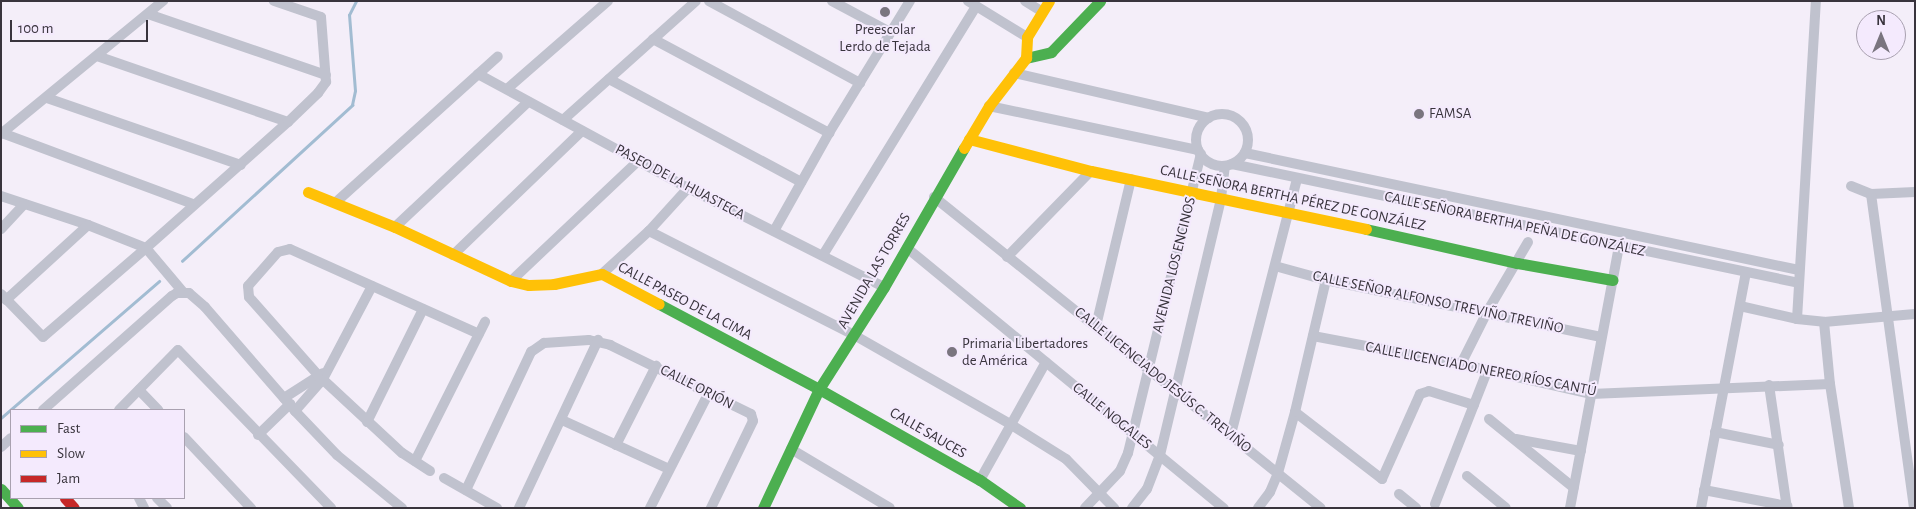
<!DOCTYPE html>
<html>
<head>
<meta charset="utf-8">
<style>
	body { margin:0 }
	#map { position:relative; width:1916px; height:509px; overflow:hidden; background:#f4eef9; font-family:"Alegreya Sans",sans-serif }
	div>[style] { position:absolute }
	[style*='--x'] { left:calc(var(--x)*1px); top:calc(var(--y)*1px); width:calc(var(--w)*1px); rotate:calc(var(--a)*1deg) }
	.stream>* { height:2.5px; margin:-1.25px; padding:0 1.25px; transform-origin:1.25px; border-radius:1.25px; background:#a2bcd2 }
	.street>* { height:10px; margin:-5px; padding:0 5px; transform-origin:5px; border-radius:5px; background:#c0c2ce }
	.street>.ring { margin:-5px; padding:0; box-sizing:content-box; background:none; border:10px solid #c0c2ce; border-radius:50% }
	.fast>* { height:11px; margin:-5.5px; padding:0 5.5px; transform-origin:5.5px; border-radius:5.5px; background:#4caf50 }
	.slow>* { height:11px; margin:-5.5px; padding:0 5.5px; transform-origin:5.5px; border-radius:5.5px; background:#ffc107 }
	.jam>* { height:11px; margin:-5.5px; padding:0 5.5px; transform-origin:5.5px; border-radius:5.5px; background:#c62828 }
	.dots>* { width:14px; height:14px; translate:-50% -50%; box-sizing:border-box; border:2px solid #f4eafd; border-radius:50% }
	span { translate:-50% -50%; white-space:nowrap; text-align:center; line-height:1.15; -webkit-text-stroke:4px #f4eafd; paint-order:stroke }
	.poi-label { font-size:15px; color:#39343d }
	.left { translate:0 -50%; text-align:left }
	.street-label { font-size:15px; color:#39343d }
	.frame { position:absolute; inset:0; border:2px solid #39343d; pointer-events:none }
	.legend { position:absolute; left:10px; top:409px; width:175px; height:90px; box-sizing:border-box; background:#f4eafd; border:1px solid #a9a1b0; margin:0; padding:6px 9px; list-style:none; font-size:15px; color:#39343d }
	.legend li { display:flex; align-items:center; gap:10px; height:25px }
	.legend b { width:25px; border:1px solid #a9a1b0 }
	.north { position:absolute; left:1856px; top:10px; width:50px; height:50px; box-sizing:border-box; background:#f4eafd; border:1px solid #a9a1b0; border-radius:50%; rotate:0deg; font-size:14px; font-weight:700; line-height:20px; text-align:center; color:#39343d }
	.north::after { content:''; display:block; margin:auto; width:18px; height:22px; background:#7a757f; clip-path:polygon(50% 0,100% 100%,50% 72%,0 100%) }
	.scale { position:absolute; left:10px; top:20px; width:138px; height:22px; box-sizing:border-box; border:2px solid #39343d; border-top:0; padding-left:6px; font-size:15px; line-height:18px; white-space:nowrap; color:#39343d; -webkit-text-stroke:4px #f4eafd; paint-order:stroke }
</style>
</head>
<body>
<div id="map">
	<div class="stream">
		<i style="--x:182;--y:261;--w:231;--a:-42.5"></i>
		<i style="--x:352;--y:105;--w:14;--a:-78"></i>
		<i style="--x:355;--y:91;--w:76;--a:-94.5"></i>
		<i style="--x:349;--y:15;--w:16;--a:-63"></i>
		<i style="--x:1;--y:418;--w:209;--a:-40.9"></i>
	</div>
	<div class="street">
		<i style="--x:709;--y:1;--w:172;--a:28.5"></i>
		<i style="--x:832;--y:1;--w:66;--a:28.1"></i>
		<i style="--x:968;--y:1;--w:69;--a:31.4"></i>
		<i style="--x:1025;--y:1;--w:19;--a:32"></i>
		<i style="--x:148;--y:14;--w:188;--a:18.9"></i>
		<i style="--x:653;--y:39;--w:200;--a:28.1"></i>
		<i style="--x:97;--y:56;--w:202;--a:19.1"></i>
		<i style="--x:1014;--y:73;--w:200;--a:13"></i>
		<i style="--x:478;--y:74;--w:239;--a:28.5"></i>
		<i style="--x:688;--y:188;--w:220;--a:26.8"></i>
		<i style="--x:609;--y:79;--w:218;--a:28.2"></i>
		<i style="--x:507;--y:89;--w:134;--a:-41.1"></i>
		<i style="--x:47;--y:98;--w:205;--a:19.1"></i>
		<i style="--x:989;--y:106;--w:214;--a:11.9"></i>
		<i class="ring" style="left:1196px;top:114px;width:42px;height:42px"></i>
		<i style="--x:563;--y:120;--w:178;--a:-41.8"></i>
		<i style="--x:2;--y:133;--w:204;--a:20.4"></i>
		<i style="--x:1;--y:134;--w:210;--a:-39.4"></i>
		<i style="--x:1245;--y:153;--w:566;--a:11.93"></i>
		<i style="--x:1232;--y:164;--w:579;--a:11.85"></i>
		<i style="--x:1851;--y:186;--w:22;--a:22"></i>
		<i style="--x:1871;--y:194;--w:44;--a:-2.6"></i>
		<i style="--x:1871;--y:194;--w:317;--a:82.2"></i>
		<i style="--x:1;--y:196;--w:92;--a:18.4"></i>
		<i style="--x:88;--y:225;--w:62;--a:21.6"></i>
		<i style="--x:146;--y:248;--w:136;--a:139.2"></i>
		<i style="--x:43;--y:337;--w:60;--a:-134.3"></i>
		<i style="--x:934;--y:197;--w:496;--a:38.8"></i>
		<i style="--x:335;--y:203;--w:219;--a:-42"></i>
		<i style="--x:395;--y:227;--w:183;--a:-43.2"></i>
		<i style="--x:1;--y:229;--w:34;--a:-47"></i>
		<i style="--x:649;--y:231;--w:230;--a:26.9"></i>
		<i style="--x:854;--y:335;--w:180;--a:29.7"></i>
		<i style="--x:1010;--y:424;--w:66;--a:32"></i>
		<i style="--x:1066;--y:459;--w:69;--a:45.6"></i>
		<i style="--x:774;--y:231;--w:112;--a:-60.7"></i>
		<i style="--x:829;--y:133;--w:155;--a:-58.5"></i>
		<i style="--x:907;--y:248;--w:410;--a:39.4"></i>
		<i style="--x:453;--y:255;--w:179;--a:-43.9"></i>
		<i style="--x:823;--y:255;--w:292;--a:-58.4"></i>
		<i style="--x:1007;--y:257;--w:120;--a:-45.7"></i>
		<i style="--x:1275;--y:266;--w:53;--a:15.4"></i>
		<i style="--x:1326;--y:280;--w:281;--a:11.7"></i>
		<i style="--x:602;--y:274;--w:64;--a:-42.5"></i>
		<i style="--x:649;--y:231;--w:58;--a:-47.8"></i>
		<i style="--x:511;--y:281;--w:175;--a:-43.4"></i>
		<i style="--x:183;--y:292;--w:57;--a:-130.1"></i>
		<i style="--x:146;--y:248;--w:190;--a:-41.6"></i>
		<i style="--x:288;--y:122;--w:42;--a:-44"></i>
		<i style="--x:318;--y:93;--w:14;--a:-54"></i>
		<i style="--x:326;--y:82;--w:65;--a:-94.4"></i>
		<i style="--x:321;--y:17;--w:50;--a:-161.2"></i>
		<i style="--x:6;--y:300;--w:111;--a:-42.4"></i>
		<i style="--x:1740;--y:306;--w:58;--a:12.8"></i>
		<i style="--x:1797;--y:319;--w:27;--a:6"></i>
		<i style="--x:1824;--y:322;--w:91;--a:-5"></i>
		<i style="--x:1797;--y:319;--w:319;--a:-86.6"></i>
		<i style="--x:1824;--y:322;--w:62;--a:84.5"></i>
		<i style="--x:1830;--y:384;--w:125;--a:81.3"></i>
		<i style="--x:1096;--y:326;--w:151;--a:-76.6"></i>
		<i style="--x:1313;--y:336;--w:151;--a:10.7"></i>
		<i style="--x:1461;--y:364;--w:133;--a:13"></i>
		<i style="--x:1591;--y:394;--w:239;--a:-2.4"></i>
		<i style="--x:1461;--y:364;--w:58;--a:-63.4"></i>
		<i style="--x:1487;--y:312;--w:81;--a:-59.6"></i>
		<i style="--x:1769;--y:385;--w:124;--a:81.7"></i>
		<i style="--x:139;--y:390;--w:28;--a:46"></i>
		<i style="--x:284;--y:398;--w:46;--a:-32.7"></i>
		<i style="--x:43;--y:410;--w:172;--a:-41.5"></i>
		<i style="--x:172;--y:296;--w:6;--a:-31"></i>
		<i style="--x:177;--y:293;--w:12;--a:0"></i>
		<i style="--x:189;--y:293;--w:21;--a:41"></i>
		<i style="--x:205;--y:307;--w:138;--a:49.1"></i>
		<i style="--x:295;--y:411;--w:61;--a:46.3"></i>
		<i style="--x:337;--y:455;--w:84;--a:39.2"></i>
		<i style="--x:119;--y:410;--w:84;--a:-45.5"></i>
		<i style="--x:178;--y:350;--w:220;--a:45.9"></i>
		<i style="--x:295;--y:411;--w:43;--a:-48.8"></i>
		<i style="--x:323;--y:379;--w:105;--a:-62.2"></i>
		<i style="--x:1295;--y:412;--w:110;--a:37.6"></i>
		<i style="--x:1382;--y:479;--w:93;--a:-65.9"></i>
		<i style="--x:1420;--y:394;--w:9;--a:-18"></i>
		<i style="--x:1429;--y:391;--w:47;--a:17.3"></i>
		<i style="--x:1489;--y:419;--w:109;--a:39.1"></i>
		<i style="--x:562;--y:420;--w:118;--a:24.6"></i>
		<i style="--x:367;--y:422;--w:126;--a:-63.6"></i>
		<i style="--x:1715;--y:432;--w:65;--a:11.5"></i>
		<i style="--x:1231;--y:434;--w:264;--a:-75.5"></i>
		<i style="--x:258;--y:435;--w:45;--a:-44.1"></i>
		<i style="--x:184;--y:437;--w:98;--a:46.7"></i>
		<i style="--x:1516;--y:439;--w:66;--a:10.5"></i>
		<i style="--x:616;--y:445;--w:89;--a:-63.1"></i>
		<i style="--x:1;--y:447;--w:13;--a:-42"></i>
		<i style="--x:791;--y:449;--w:115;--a:30.8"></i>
		<i style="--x:415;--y:461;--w:156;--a:-63.3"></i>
		<i style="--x:430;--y:471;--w:33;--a:-147"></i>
		<i style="--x:402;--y:453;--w:115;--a:-137.1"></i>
		<i style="--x:318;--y:375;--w:104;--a:-131.5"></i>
		<i style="--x:249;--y:297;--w:11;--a:-95"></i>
		<i style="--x:248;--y:286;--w:45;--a:-48.6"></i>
		<i style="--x:278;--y:252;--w:12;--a:-14"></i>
		<i style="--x:290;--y:249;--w:207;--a:24.2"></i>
		<i style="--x:1467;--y:476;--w:50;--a:39.4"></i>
		<i style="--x:444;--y:478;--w:61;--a:29.5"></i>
		<i style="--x:980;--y:480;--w:135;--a:-60.8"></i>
		<i style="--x:466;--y:490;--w:153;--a:-64.8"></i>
		<i style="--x:531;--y:352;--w:16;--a:-35"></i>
		<i style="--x:544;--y:343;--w:45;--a:-3.8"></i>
		<i style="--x:589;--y:340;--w:22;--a:13"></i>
		<i style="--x:610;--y:345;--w:157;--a:26.1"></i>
		<i style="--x:751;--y:414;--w:7;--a:74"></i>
		<i style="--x:753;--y:421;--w:97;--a:115.8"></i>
		<i style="--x:1704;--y:490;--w:85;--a:10.9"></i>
		<i style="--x:1399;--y:494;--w:22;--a:39"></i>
		<i style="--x:139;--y:498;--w:11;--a:63"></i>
		<i style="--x:157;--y:498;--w:14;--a:45"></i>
		<i style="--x:1435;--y:504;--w:143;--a:-68.6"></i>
		<i style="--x:519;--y:508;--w:186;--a:-64.8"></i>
		<i style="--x:650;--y:508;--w:128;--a:-63"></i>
		<i style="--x:1085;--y:508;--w:51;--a:-46.6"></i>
		<i style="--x:1120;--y:471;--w:20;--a:-66"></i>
		<i style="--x:1128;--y:453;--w:308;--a:-76.3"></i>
		<i style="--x:1132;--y:508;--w:24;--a:-52"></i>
		<i style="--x:1147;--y:489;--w:36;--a:-69"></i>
		<i style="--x:1160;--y:455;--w:264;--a:-76.6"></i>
		<i style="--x:1221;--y:198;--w:32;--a:-83"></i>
		<i style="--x:1258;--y:508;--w:20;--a:-53"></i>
		<i style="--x:1270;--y:492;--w:21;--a:-67"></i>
		<i style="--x:1278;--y:473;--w:63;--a:-74.4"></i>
		<i style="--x:1295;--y:412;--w:136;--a:-76.8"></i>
		<i style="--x:1570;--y:508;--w:267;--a:-79.4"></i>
		<i style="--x:1701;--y:508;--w:240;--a:-79.2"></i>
	</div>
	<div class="fast">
		<i style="--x:1026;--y:58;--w:26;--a:-13"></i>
		<i style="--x:1051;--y:52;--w:71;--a:-46.1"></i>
		<i style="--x:1366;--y:229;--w:155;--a:12.7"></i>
		<i style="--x:1517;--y:263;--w:97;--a:10.1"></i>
		<i style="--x:659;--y:304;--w:181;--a:28"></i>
		<i style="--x:819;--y:389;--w:185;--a:29.5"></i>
		<i style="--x:980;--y:480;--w:49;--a:35"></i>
		<i style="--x:1;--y:489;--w:25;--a:48"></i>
		<i style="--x:763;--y:508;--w:132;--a:-64.8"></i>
		<i style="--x:819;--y:389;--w:121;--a:-57.5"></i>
		<i style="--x:884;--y:287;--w:160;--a:-60.1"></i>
	</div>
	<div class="slow">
		<i style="--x:969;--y:139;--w:126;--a:14.7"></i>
		<i style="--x:1091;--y:171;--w:281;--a:11.9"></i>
		<i style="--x:964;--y:148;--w:49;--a:-59.2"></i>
		<i style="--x:989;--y:106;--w:61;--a:-52.4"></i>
		<i style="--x:1026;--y:58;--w:21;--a:-87"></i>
		<i style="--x:1027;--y:37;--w:42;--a:-58.6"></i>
		<i style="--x:308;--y:192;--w:94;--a:21.9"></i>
		<i style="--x:395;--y:227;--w:128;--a:25"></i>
		<i style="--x:511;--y:281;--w:18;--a:13"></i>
		<i style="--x:529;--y:285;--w:25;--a:-2"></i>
		<i style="--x:554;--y:284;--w:49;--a:-11.8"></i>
		<i style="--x:602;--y:274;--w:64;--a:27.8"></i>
	</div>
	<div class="jam">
		<i style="--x:65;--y:498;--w:13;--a:48"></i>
	</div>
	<div class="dots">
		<i style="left:885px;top:12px;background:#7a757f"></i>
		<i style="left:1419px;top:114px;background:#7a757f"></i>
		<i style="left:952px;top:352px;background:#7a757f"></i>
	</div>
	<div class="poi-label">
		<span style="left:885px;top:38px">Preescolar<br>Lerdo de Tejada</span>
		<span class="left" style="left:1429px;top:114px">FAMSA</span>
		<span class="left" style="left:962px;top:352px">Primaria Libertadores<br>de América</span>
	</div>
	<div class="street-label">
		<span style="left:680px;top:182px;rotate:28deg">PASEO DE LA HUASTECA</span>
		<span style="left:1293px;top:198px;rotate:12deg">CALLE SEÑORA BERTHA PÉREZ DE GONZÁLEZ</span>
		<span style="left:1515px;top:224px;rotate:12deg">CALLE SEÑORA BERTHA PEÑA DE GONZÁLEZ</span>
		<span style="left:1174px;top:265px;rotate:-76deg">AVENIDA LOS ENCINOS</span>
		<span style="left:874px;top:271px;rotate:-60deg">AVENIDA LAS TORRES</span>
		<span style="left:685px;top:301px;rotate:28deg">CALLE PASEO DE LA CIMA</span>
		<span style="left:1438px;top:302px;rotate:12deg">CALLE SEÑOR ALFONSO TREVIÑO TREVIÑO</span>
		<span style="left:1481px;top:369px;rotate:11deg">CALLE LICENCIADO NEREO RÍOS CANTÚ</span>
		<span style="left:1163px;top:380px;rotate:39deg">CALLE LICENCIADO JESÚS C. TREVIÑO</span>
		<span style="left:697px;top:387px;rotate:27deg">CALLE ORIÓN</span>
		<span style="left:1112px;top:416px;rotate:39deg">CALLE NOGALES</span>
		<span style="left:928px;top:433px;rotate:30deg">CALLE SAUCES</span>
	</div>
	<div class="frame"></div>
	<ul class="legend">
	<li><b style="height:6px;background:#4caf50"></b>Fast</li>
	<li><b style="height:6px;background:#ffc107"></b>Slow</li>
	<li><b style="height:6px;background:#c62828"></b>Jam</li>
	</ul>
	<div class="north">N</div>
	<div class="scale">100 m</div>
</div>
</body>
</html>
